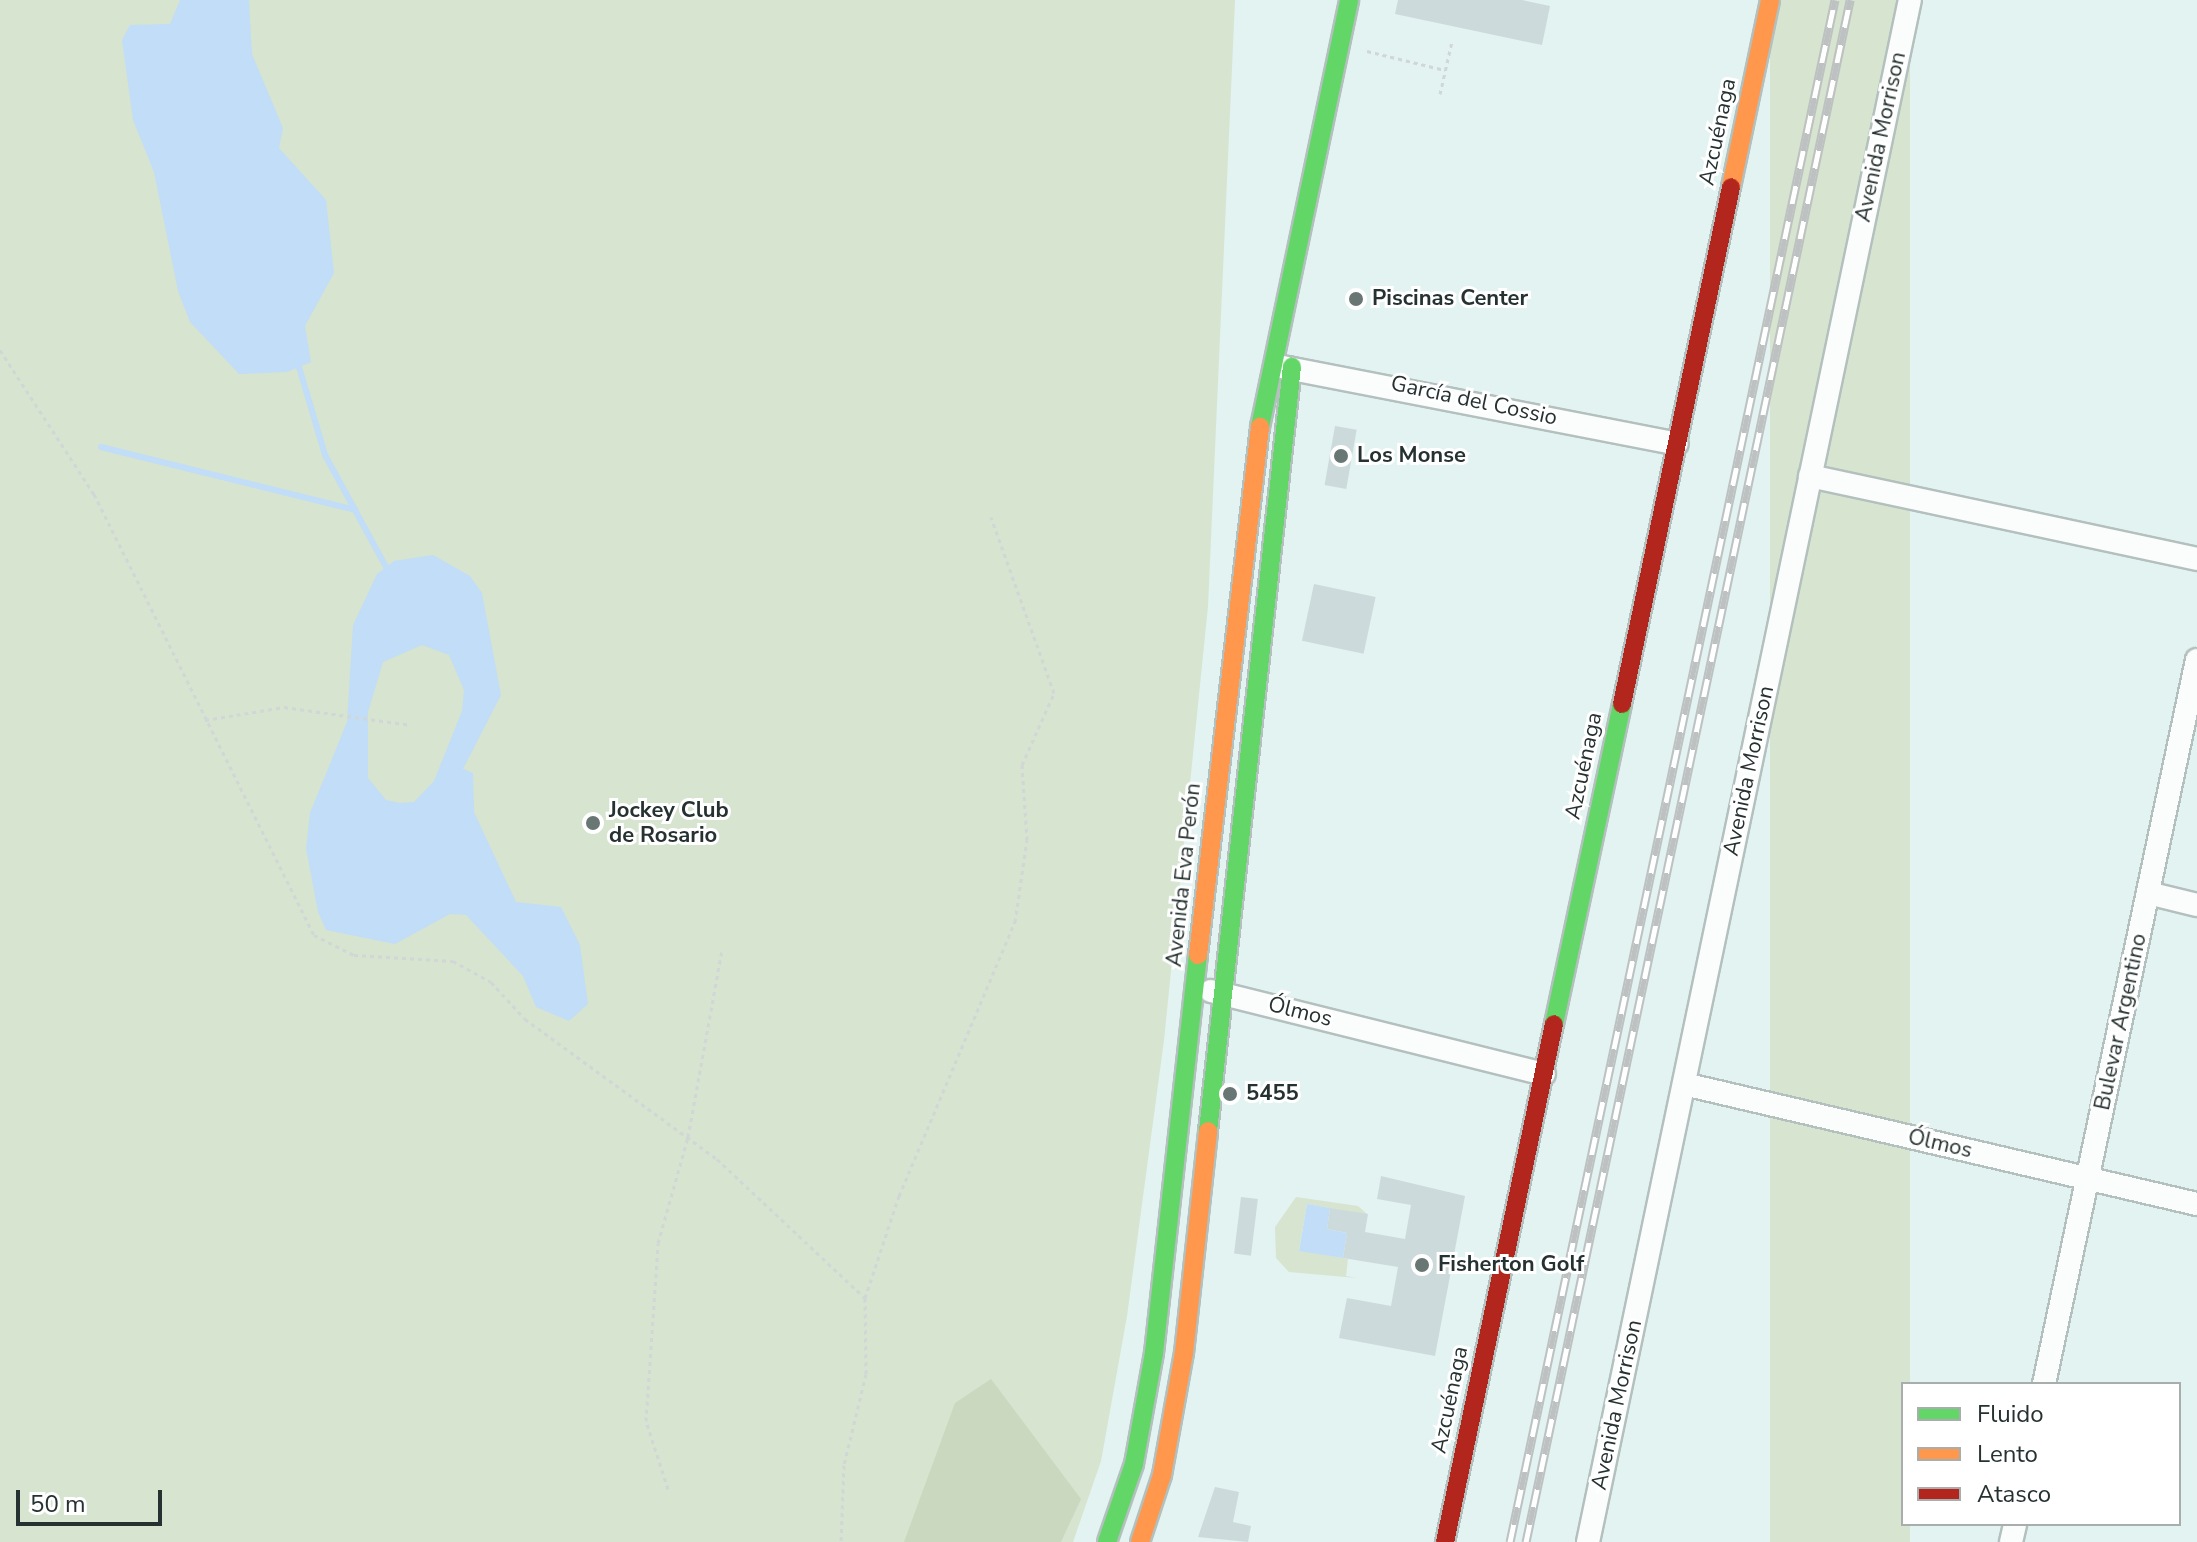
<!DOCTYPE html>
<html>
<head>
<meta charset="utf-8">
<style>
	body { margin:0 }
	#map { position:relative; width:2197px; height:1542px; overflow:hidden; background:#e2f3f1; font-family:"Nunito Sans",sans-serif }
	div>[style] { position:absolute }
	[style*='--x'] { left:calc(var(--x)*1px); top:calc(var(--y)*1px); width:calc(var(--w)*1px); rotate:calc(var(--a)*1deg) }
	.green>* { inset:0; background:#d6e4d0; transform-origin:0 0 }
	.forest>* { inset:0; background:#c9d8be }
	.water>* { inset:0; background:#c1ddf7 }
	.stream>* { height:6px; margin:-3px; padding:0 3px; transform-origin:3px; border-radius:3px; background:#c1ddf7 }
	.building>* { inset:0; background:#cddadb; transform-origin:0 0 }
	.path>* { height:3px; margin-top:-1.5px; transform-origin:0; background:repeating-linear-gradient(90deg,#d1d6d6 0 4px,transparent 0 8px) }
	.roads { filter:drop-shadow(2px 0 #b3c0be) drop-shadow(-2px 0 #b3c0be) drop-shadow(0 2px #b3c0be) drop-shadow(0 -2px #b3c0be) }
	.street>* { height:22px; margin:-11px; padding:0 11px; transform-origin:11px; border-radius:11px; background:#fbfdfd }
	.fast>* { height:18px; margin:-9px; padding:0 9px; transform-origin:9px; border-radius:9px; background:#63d668 }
	.slow>* { height:18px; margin:-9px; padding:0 9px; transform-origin:9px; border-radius:9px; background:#ff974d }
	.jam>* { height:18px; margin:-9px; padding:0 9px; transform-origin:9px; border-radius:9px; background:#b3261e }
	.rail>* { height:9px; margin-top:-4.5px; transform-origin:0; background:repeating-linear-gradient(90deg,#fff 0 18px,#bdc1c1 0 36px); box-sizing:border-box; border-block:2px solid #bdc1c1 }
	.dots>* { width:22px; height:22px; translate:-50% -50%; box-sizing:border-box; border:4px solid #fff; border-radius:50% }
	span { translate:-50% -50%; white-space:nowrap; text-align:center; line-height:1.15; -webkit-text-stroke:6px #fff; paint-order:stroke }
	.street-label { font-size:22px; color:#263231 }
	.poi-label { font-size:22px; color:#263231; font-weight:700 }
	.left { translate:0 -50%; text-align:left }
	.legend { position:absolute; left:1901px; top:1382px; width:280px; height:144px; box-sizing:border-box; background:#fff; border:2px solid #a8adad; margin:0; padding:10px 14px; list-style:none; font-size:24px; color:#263231 }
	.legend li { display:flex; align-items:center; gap:16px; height:40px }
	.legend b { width:40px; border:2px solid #a8adad }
	.scale { position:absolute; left:16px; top:1490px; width:146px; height:36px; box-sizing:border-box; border:4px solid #263231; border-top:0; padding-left:10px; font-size:24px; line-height:28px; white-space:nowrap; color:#263231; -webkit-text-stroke:6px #fff; paint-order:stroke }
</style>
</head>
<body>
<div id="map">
	<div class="green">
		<i style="clip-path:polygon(0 0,1235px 0,1208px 606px,1164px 1040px,1127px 1316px,1101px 1461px,1073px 1542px,0 1542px)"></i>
		<i style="left:1770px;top:0;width:140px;height:1576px"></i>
		<i style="clip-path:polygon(1296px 1197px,1358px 1206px,1368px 1215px,1307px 1204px,1299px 1250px,1348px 1259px,1346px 1276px,1357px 1278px,1289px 1272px,1276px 1258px,1275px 1227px)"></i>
	</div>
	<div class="forest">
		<i style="clip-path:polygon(991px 1379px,1081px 1499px,1061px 1542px,904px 1542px,955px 1403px)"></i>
	</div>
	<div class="water">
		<i style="clip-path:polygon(180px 0,249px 0,252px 54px,283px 128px,279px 148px,326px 200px,334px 273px,305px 326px,311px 362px,287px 372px,239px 374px,190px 322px,178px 291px,154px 172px,133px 120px,122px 40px,130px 25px,170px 24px)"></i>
		<i style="clip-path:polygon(evenodd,433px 555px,470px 576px,482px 593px,501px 695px,463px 769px,473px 773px,474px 812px,516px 902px,561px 907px,580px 945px,588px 1004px,569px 1021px,536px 1007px,523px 976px,466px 915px,450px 914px,395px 944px,326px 930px,318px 912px,306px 848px,310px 813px,347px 722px,353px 625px,377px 574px,394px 561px,433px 555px,422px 645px,449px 655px,464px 690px,462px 711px,434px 781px,414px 802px,400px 803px,386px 800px,368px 778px,368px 712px,383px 662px,422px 645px)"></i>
		<i style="clip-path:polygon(1307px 1204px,1330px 1208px,1327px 1229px,1347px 1233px,1343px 1258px,1299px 1251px)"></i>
	</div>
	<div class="stream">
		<i style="--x:299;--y:367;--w:92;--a:73.5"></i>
		<i style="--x:325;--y:455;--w:128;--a:61.4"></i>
		<i style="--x:101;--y:447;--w:262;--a:13.9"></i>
	</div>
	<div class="building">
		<i style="clip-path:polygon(1398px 0,1522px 0,1550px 6px,1542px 45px,1395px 14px)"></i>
		<i style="left:1335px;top:426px;width:22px;height:60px;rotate:10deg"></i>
		<i style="left:1314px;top:584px;width:63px;height:58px;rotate:12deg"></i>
		<i style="clip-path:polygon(1381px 1176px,1465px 1196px,1435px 1356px,1339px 1338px,1347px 1298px,1391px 1306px,1398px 1267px,1343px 1258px,1347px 1233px,1327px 1229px,1330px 1208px,1368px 1214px,1365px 1232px,1405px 1239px,1411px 1205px,1377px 1199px)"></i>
		<i style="left:1241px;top:1197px;width:17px;height:57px;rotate:7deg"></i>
		<i style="clip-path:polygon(1215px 1487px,1239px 1492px,1233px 1522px,1251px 1526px,1248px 1542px,1198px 1537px)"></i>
	</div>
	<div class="path">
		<i style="--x:1367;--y:51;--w:80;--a:13.7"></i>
		<i style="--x:1440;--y:94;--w:54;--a:-77.2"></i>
		<i style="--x:0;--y:350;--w:172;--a:56.9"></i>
		<i style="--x:94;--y:494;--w:493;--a:63.5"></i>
		<i style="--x:314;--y:935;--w:45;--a:26.6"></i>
		<i style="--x:354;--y:955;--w:99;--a:3.5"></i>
		<i style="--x:453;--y:961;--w:43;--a:28.9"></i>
		<i style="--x:491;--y:982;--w:50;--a:47.4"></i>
		<i style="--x:525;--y:1019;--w:238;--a:36.1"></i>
		<i style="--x:717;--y:1159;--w:203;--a:43.2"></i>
		<i style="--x:865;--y:1298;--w:76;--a:89.2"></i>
		<i style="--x:866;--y:1374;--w:94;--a:103.6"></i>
		<i style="--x:844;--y:1465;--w:77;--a:92.2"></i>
		<i style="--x:205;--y:720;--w:80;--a:-9.3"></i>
		<i style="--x:284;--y:707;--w:128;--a:8.1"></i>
		<i style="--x:865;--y:1298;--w:108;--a:-71.6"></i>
		<i style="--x:899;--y:1196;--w:298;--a:-67.1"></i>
		<i style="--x:1015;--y:922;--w:83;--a:-81.7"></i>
		<i style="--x:1027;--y:840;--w:75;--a:-93.8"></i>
		<i style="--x:1022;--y:765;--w:79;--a:-66"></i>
		<i style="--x:1054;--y:693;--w:187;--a:-109.7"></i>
		<i style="--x:668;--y:1489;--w:71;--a:-107.9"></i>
		<i style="--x:646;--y:1421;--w:178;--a:-86.1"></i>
		<i style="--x:658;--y:1243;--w:110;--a:-74.2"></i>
		<i style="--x:688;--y:1137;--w:191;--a:-79.7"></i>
	</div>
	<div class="roads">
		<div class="street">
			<i style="--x:1282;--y:367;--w:402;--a:11"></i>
			<i style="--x:1810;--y:476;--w:396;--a:12.1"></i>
			<i style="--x:2148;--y:893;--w:50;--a:13.8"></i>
			<i style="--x:1211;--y:991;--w:343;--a:14"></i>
			<i style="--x:1684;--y:1084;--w:527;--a:13.17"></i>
			<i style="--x:2044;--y:1384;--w:740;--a:-78.07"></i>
			<i style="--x:1588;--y:1542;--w:1575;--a:-78.21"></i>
			<i style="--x:2011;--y:1542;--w:18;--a:-77"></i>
		</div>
		<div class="fast">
			<i style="--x:1260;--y:427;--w:436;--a:-78.2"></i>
			<i style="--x:1554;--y:1024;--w:327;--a:-78"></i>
			<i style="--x:1208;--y:1131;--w:769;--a:-83.73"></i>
			<i style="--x:1107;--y:1542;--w:83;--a:-70.9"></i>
			<i style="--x:1134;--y:1464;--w:113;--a:-79.8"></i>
			<i style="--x:1154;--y:1353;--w:400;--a:-83.7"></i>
		</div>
		<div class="slow">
			<i style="--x:1731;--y:187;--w:191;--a:-78.2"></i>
			<i style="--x:1198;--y:955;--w:532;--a:-83.3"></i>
			<i style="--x:1140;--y:1542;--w:71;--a:-71.8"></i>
			<i style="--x:1162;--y:1475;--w:124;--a:-79.8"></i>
			<i style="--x:1184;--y:1353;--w:223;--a:-83.8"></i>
		</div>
		<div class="jam">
			<i style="--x:1622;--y:704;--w:528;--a:-78.09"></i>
			<i style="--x:1445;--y:1542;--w:529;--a:-78.12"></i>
		</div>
	</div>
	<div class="rail">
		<i style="--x:1510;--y:1542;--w:1576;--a:-78.1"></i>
		<i style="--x:1526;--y:1542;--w:1576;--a:-78.13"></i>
	</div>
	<div class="dots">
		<i style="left:1356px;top:299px;background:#687674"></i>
		<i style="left:1341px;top:456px;background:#687674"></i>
		<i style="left:593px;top:823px;background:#687674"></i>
		<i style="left:1230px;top:1094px;background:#687674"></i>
		<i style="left:1422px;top:1265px;background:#687674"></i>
	</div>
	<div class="street-label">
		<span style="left:1718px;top:132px;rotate:-78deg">Azcuénaga</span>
		<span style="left:1881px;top:137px;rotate:-78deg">Avenida Morrison</span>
		<span style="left:1474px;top:401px;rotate:12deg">García del Cossio</span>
		<span style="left:1584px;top:766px;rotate:-78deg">Azcuénaga</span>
		<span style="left:1749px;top:771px;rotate:-78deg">Avenida Morrison</span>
		<span style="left:1184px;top:875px;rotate:-84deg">Avenida Eva Perón</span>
		<span style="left:1300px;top:1012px;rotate:14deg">Ólmos</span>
		<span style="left:2121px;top:1022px;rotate:-78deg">Bulevar Argentino</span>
		<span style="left:1940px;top:1144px;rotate:13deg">Ólmos</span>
		<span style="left:1450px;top:1400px;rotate:-78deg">Azcuénaga</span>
		<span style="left:1617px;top:1405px;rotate:-78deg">Avenida Morrison</span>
	</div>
	<div class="poi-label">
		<span class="left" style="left:1372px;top:299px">Piscinas Center</span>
		<span class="left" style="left:1357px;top:456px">Los Monse</span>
		<span class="left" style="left:609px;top:823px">Jockey Club<br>de Rosario</span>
		<span class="left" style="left:1246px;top:1094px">5455</span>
		<span class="left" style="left:1438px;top:1265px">Fisherton Golf</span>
	</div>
	<ul class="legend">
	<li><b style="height:10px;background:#63d668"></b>Fluido</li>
	<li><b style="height:10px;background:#ff974d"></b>Lento</li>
	<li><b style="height:10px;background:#b3261e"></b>Atasco</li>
	</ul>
	<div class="scale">50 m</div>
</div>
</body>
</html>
